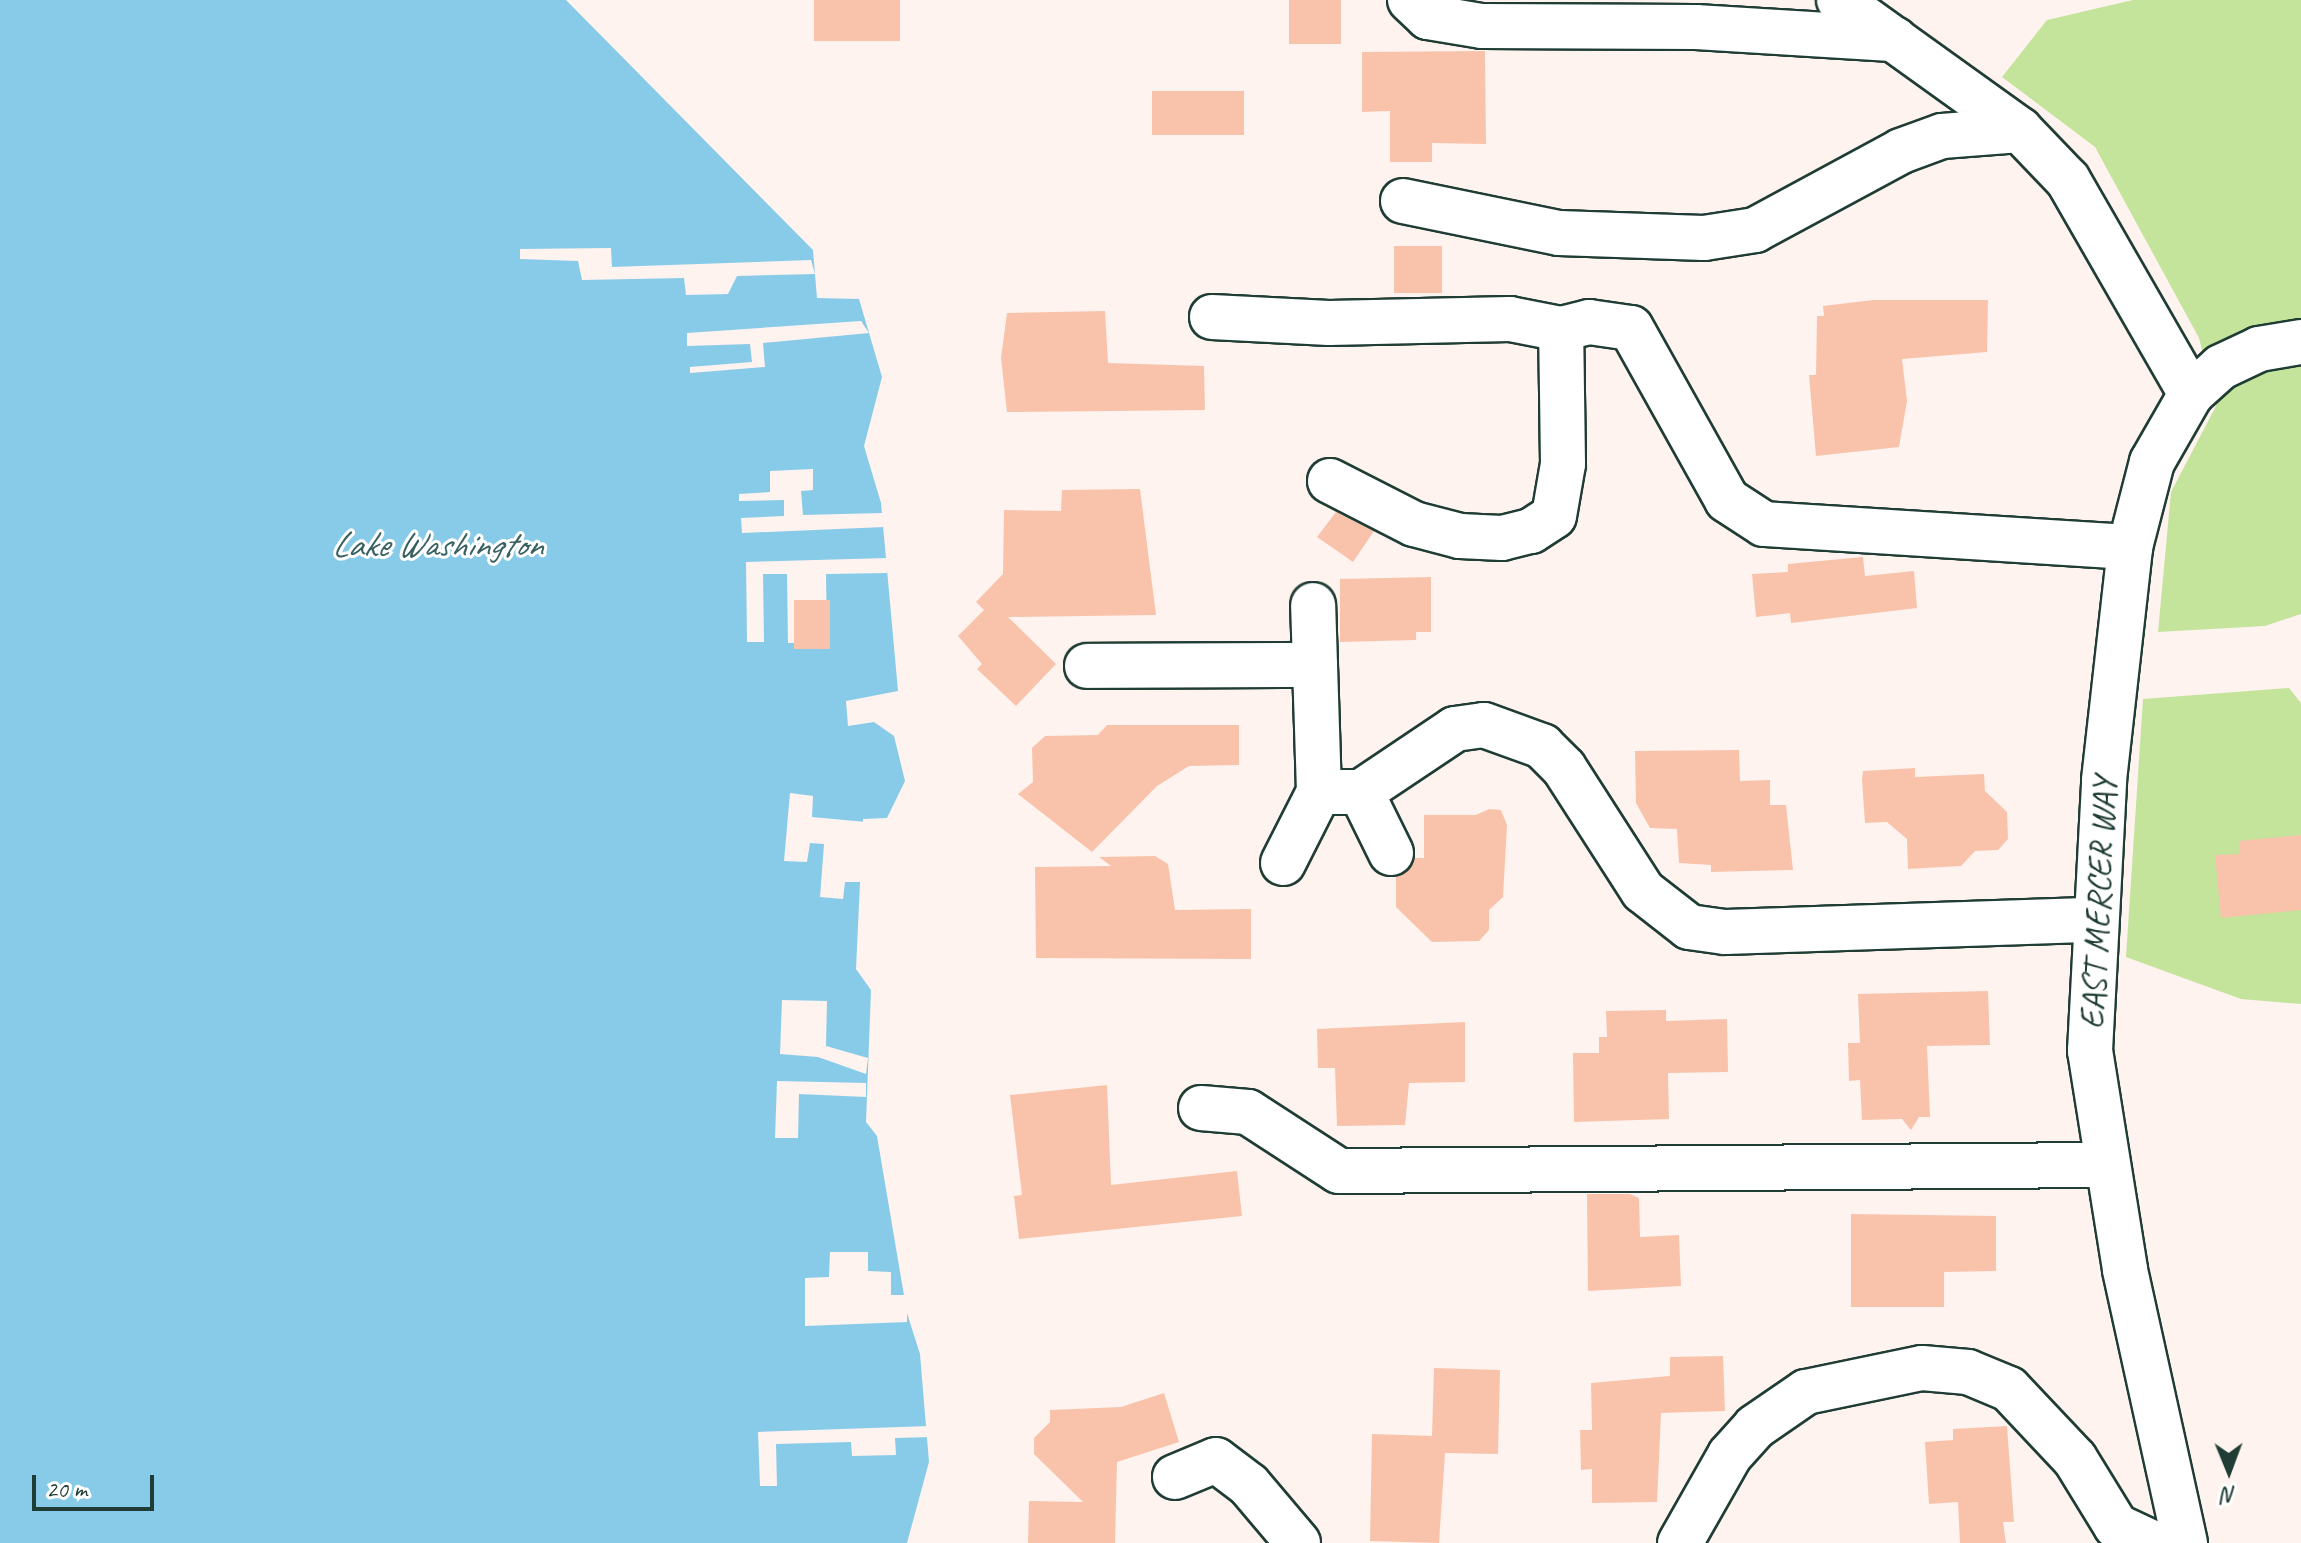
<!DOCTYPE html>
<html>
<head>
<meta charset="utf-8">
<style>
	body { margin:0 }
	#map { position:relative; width:2301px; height:1543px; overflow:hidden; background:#fef3ee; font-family:Caveat,sans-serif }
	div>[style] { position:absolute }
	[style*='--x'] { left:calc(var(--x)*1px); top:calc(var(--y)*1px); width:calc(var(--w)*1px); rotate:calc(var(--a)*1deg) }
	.green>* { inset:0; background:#c4e39b }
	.water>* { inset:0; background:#88cbe9 }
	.pier>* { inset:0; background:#fef3ee }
	.building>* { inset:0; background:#f9c3ab; transform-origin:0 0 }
	.roads { filter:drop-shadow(2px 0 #1f3d34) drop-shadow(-2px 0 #1f3d34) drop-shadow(0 2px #1f3d34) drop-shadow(0 -2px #1f3d34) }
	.minor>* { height:44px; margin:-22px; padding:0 22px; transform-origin:22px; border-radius:22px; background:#fff }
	span { translate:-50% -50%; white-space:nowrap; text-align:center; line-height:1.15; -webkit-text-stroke:6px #fff; paint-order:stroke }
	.street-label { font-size:34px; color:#1f3d34 }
	.water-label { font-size:36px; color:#396061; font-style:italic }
	.north { position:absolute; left:2189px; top:1431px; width:80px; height:80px; -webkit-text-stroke:6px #fff; paint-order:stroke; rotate:179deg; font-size:22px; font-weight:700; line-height:32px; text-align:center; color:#1f3d34 }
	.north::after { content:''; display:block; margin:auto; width:28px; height:36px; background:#1f3d34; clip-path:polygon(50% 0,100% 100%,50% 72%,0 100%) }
	.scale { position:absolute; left:32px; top:1475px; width:122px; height:36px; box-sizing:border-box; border:4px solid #1f3d34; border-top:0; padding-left:10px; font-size:24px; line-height:28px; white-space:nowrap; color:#1f3d34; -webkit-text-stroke:6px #fff; paint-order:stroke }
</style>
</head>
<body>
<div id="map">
	<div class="green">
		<i style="clip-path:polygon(2133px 0,2301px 0,2301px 614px,2265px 626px,2158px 632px,2171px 492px,2216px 406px,2199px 338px,2095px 147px,2002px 77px,2047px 20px)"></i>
		<i style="clip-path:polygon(2289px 688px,2301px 703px,2301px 1004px,2241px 999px,2126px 957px,2143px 699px)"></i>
	</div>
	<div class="water">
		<i style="clip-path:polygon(0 0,566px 0,813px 250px,817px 298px,859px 299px,882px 377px,864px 446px,881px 503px,898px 691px,846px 701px,848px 726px,874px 722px,894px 736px,905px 781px,887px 818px,863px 819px,856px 969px,871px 990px,866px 1122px,877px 1136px,907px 1313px,920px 1354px,929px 1462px,907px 1543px,0 1543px)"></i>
	</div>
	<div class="pier">
		<i style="clip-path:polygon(611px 248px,612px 267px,811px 260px,815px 274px,737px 276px,728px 294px,686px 295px,684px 278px,582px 280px,578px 261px,520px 259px,520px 249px)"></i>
		<i style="clip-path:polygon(861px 321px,869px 333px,763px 343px,765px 367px,690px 373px,690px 367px,752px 362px,750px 344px,687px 346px,687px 333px)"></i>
		<i style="clip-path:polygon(813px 469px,813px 490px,801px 491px,803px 515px,882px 513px,884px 527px,742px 533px,741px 518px,784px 516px,784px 500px,739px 501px,739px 494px,770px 492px,770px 471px)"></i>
		<i style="clip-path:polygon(887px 558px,887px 573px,826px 574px,827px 642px,788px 643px,787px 574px,763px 574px,764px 642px,747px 642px,746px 562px)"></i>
		<i style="clip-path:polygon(790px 793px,813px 796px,812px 817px,866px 822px,861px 882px,845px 882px,843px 899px,820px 897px,824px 844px,810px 843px,807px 862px,784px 861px)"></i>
		<i style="clip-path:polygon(782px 1000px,827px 1001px,826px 1046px,868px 1058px,866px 1074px,818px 1057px,780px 1054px)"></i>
		<i style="clip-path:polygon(777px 1081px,866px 1083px,866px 1097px,799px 1094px,798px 1138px,775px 1138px)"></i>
		<i style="clip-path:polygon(830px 1252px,868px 1252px,868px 1271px,891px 1272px,891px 1295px,907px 1295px,907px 1322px,805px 1326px,805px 1278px,829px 1277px)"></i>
		<i style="clip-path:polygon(930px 1426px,931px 1437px,895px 1438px,896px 1455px,852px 1456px,851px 1442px,776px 1444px,777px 1486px,760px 1486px,758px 1432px)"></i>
	</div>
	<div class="building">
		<i style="left:814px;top:0;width:86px;height:41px"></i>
		<i style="left:1289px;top:0;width:52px;height:44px"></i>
		<i style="clip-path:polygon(1485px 51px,1486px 144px,1432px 143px,1432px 162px,1390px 162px,1390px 111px,1362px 112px,1362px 52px)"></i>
		<i style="left:1152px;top:91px;width:92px;height:44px"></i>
		<i style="left:1394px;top:246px;width:48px;height:47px"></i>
		<i style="clip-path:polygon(1873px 300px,1988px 300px,1987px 352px,1902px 359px,1907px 401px,1899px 447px,1816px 456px,1809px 375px,1816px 375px,1817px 316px,1824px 316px,1823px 306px)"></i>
		<i style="clip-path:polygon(1105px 311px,1108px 363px,1204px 366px,1205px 410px,1007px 412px,1001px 358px,1007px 313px)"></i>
		<i style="clip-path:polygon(1140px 489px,1156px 615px,1008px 617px,1056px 664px,1016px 706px,977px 669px,982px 664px,958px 636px,984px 610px,976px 602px,1003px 574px,1004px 510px,1061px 511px,1062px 490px)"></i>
		<i style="clip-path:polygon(1336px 512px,1374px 531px,1353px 562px,1317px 537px)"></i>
		<i style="clip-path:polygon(1863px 557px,1865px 576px,1914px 571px,1917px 608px,1791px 623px,1790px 613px,1756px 617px,1752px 574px,1788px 572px,1788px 564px)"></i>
		<i style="clip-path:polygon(1431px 577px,1431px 632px,1416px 632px,1416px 640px,1340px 642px,1340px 579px)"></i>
		<i style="left:794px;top:600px;width:36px;height:49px"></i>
		<i style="clip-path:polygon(1107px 725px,1239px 725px,1239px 765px,1189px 766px,1157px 786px,1092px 852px,1018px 794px,1033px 782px,1032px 748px,1045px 736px,1098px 735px)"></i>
		<i style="clip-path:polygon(1739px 750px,1740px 781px,1770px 780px,1770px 805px,1786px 805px,1793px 870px,1711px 872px,1711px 865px,1679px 863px,1677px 829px,1650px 828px,1636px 803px,1635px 751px)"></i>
		<i style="clip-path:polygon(1915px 768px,1915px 777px,1984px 774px,1985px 791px,2007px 812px,2008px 839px,1998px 850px,1975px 851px,1961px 866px,1908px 869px,1907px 839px,1887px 822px,1865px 823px,1862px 780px,1863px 771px)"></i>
		<i style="clip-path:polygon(1489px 809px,1501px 810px,1507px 825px,1503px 897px,1489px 910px,1489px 930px,1479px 941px,1432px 942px,1396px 907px,1396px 877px,1415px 858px,1424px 858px,1424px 815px,1476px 815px)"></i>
		<i style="clip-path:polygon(2301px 835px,2301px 910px,2221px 918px,2215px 855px,2240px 854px,2239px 841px)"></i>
		<i style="clip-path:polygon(1155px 856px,1168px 864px,1175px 910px,1251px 909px,1251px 959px,1036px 958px,1035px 867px,1111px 866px,1099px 857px)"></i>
		<i style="clip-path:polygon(1988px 991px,1990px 1045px,1927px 1046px,1930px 1117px,1919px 1117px,1911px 1130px,1902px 1119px,1862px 1120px,1860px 1080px,1849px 1081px,1848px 1043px,1860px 1043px,1858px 994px)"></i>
		<i style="clip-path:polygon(1666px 1010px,1666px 1021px,1727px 1019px,1728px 1072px,1668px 1073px,1669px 1119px,1574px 1122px,1573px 1053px,1599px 1053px,1599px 1037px,1607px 1037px,1606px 1011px)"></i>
		<i style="clip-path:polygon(1465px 1022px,1465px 1082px,1409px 1083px,1405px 1125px,1337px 1126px,1335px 1068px,1318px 1068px,1317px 1029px)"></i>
		<i style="clip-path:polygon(1107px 1085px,1111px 1185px,1237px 1171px,1242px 1216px,1019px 1239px,1014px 1196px,1022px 1195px,1010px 1095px)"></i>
		<i style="clip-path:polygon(1587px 1194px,1630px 1194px,1639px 1198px,1640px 1237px,1679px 1235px,1681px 1286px,1588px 1291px)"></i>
		<i style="clip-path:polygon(1851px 1214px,1996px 1216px,1996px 1271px,1944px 1272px,1944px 1307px,1851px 1307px)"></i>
		<i style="clip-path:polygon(1723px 1356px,1725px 1411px,1661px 1413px,1657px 1502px,1592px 1503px,1592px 1469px,1581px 1470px,1580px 1430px,1592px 1430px,1591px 1383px,1670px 1376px,1670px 1357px)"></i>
		<i style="clip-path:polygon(1434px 1368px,1500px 1370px,1498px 1454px,1445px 1453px,1439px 1543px,1370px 1541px,1372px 1434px,1432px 1436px)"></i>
		<i style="clip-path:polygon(1164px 1393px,1179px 1442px,1117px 1462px,1115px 1543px,1028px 1543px,1029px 1501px,1083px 1502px,1034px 1454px,1034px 1438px,1050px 1422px,1050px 1410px,1121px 1407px)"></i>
		<i style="clip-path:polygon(2007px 1426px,2014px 1522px,2003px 1522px,2006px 1543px,1960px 1543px,1958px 1502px,1929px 1504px,1925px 1442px,1953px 1440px,1953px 1429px)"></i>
	</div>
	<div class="roads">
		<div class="minor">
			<i style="--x:1410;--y:0;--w:25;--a:43"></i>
			<i style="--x:1428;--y:17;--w:55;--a:9.5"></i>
			<i style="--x:1482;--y:26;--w:214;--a:0.3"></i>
			<i style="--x:1696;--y:27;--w:199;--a:3.5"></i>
			<i style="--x:1839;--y:0;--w:223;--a:35.7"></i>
			<i style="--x:2020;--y:130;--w:69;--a:46.2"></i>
			<i style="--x:2068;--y:180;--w:247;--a:60.1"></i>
			<i style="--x:1403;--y:201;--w:159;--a:11.6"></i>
			<i style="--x:1559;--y:233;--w:145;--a:2"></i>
			<i style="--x:1704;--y:238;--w:52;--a:-8.9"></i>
			<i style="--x:1755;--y:230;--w:166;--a:-28.4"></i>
			<i style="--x:1901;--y:151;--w:44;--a:-20.1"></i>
			<i style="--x:1942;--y:136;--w:78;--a:-4.4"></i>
			<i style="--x:1212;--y:317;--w:117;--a:2.9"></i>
			<i style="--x:1329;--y:323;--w:181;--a:-1.3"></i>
			<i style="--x:1510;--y:319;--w:52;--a:11.1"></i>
			<i style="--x:1561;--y:329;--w:29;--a:-14"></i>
			<i style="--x:1589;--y:322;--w:42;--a:8.1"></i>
			<i style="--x:1631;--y:328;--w:197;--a:60.8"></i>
			<i style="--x:1727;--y:500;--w:44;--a:33"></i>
			<i style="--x:1764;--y:524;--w:367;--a:3.6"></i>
			<i style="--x:1330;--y:481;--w:94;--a:27.1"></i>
			<i style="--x:1414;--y:524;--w:48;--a:14.6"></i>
			<i style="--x:1460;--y:536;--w:42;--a:2.7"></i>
			<i style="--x:1502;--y:538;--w:30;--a:-14"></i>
			<i style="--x:1531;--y:531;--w:27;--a:-33"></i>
			<i style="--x:1554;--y:516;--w:53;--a:-80.2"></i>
			<i style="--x:1563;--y:464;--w:135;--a:-90.8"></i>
			<i style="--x:1087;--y:666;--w:228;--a:-0.3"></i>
			<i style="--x:1319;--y:792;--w:42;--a:0"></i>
			<i style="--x:1361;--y:792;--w:113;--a:-33.8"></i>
			<i style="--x:1455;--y:729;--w:29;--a:-8"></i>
			<i style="--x:1484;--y:725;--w:62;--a:19.9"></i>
			<i style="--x:1542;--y:746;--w:31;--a:45"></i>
			<i style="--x:1564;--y:768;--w:146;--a:57.3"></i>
			<i style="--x:1643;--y:891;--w:58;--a:38"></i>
			<i style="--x:1689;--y:927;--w:36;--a:8"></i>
			<i style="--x:1725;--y:932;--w:369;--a:-1.9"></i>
			<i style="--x:1361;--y:792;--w:68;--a:63.8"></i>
			<i style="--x:1283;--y:863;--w:80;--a:-63.1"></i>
			<i style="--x:1319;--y:792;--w:187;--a:-91.8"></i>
			<i style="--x:1201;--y:1108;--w:47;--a:4.9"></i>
			<i style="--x:1248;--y:1112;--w:108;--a:33"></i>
			<i style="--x:1339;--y:1171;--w:768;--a:-0.45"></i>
			<i style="--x:1175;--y:1477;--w:44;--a:-22.5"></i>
			<i style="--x:1216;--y:1460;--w:41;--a:37.1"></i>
			<i style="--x:1249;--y:1485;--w:76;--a:49.8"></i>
			<i style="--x:1680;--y:1543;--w:101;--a:-60.4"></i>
			<i style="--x:1730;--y:1455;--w:38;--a:-48"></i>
			<i style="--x:1755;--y:1427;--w:62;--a:-34.5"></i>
			<i style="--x:1806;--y:1392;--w:118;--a:-11.7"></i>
			<i style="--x:1922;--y:1368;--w:46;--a:5"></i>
			<i style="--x:1968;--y:1372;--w:44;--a:22.5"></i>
			<i style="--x:2009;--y:1389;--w:96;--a:46.7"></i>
			<i style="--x:2075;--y:1459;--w:79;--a:58.5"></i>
			<i style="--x:2116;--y:1526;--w:40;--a:25"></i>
			<i style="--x:2185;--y:1543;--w:280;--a:-102.4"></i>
			<i style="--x:2125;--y:1269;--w:221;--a:-99.1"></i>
			<i style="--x:2090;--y:1051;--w:271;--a:-87"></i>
			<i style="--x:2104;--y:780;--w:234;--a:-83.6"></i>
			<i style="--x:2130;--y:547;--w:88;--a:-75.5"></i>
			<i style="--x:2152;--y:462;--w:78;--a:-60.2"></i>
			<i style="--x:2191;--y:394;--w:40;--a:-42"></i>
			<i style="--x:2221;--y:367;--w:42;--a:-25.3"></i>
			<i style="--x:2259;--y:349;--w:43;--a:-9.5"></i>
		</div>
	</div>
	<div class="street-label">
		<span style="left:2098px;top:903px;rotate:-87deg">EAST MERCER WAY</span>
	</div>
	<div class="water-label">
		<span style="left:437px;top:545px">Lake Washington</span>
	</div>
	<div class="north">N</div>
	<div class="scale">20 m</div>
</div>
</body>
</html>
